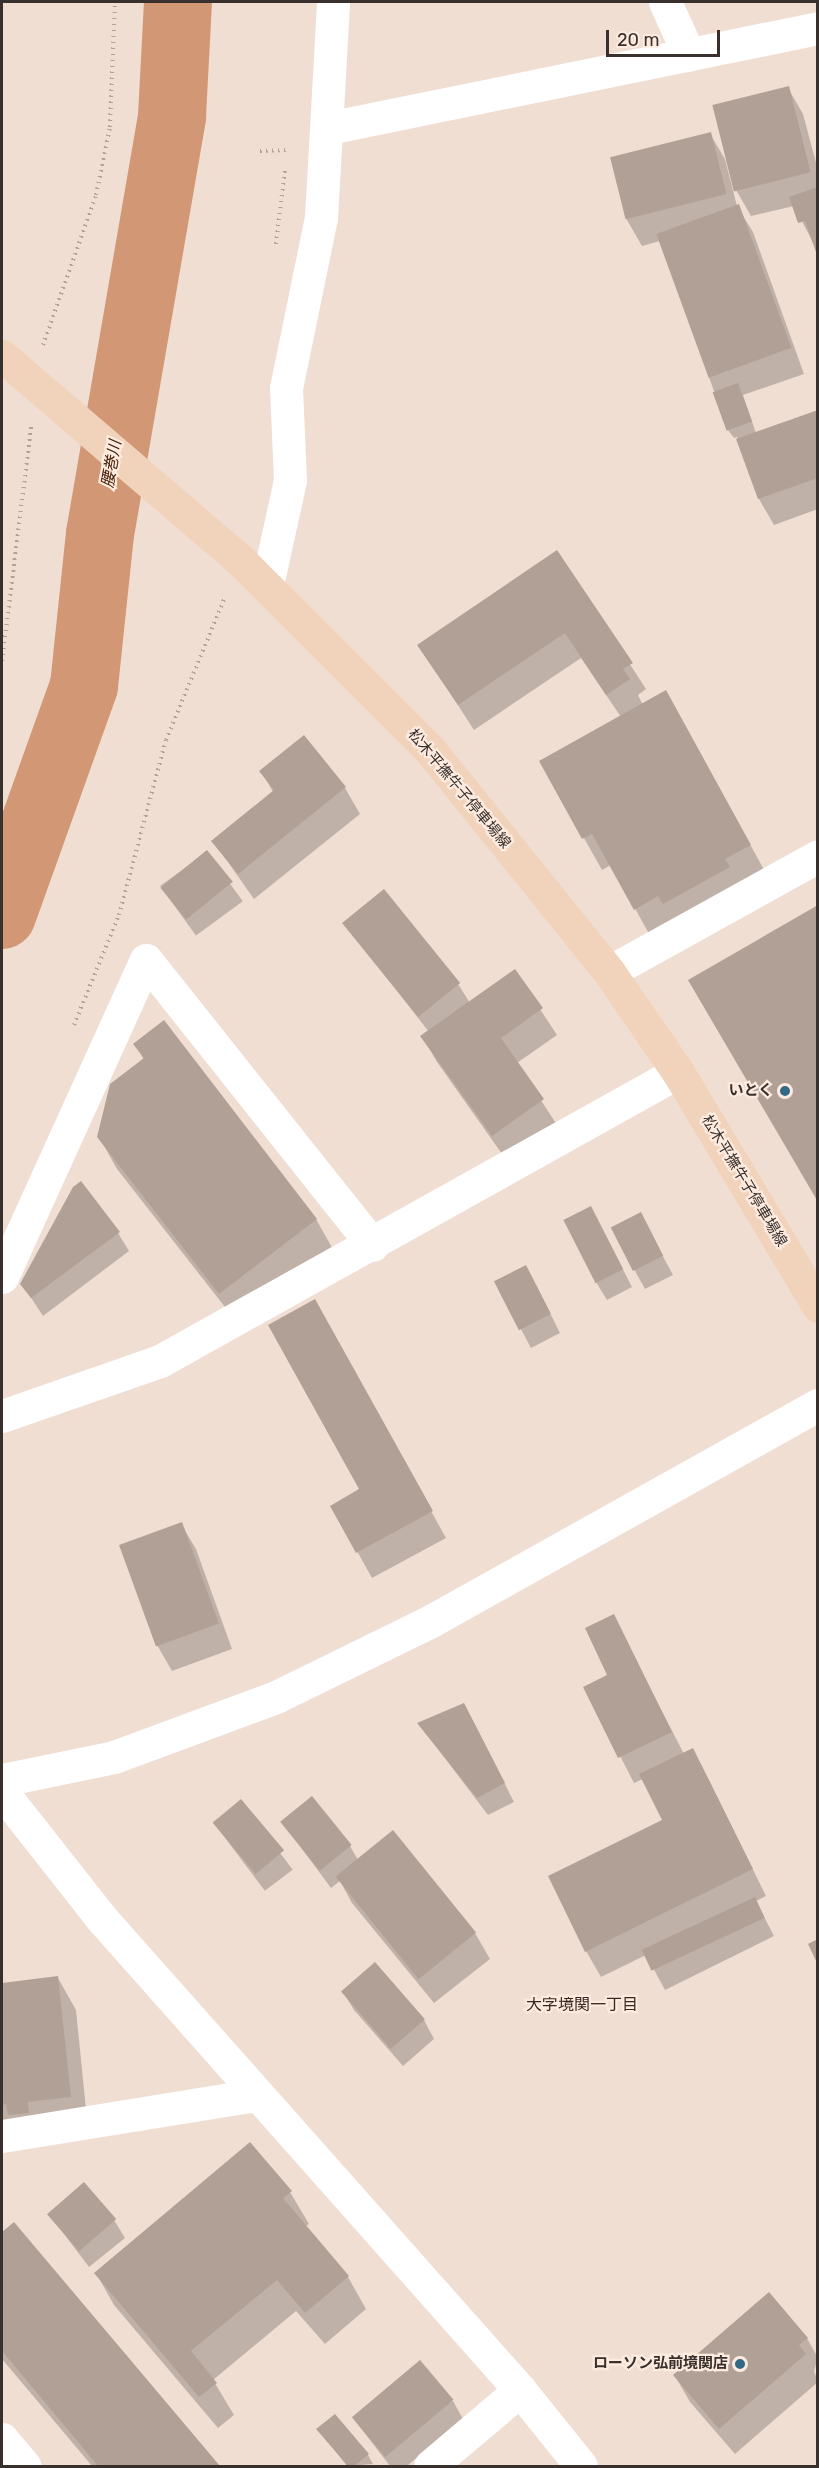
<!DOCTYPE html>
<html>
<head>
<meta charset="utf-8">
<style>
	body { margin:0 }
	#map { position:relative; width:819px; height:2468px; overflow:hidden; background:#f1ded3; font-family:Rubik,"Noto Sans JP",sans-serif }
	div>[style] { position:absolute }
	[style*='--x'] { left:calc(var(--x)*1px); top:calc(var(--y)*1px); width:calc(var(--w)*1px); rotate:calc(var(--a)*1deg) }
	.shadow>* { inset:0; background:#0003; transform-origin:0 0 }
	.river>* { height:68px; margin:-34px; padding:0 34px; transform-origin:34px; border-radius:34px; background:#d29876 }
	.building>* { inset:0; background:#b1a095; transform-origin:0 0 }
	.path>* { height:4px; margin-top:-2px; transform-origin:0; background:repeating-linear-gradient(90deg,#b1a299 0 1.5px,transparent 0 6px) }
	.minor>* { height:33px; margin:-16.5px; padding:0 16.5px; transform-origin:16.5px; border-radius:16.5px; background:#fff }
	.tertiary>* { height:33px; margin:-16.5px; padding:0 16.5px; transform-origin:16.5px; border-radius:16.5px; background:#fff }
	.secondary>* { height:33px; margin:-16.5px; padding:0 16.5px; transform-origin:16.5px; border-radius:16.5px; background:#f1d2ba }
	.dots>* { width:16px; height:16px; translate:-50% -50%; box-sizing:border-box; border:3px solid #feebe0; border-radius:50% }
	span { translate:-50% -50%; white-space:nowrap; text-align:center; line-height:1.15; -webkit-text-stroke:4.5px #feebe0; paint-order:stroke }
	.street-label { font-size:15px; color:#37302c }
	.poi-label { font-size:15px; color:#37302c; font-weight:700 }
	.right { translate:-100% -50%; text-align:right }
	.water-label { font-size:16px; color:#421d03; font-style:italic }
	.neighbourhood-label { font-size:16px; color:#362820 }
	.frame { position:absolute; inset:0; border:3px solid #37302c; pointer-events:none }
	.scale { position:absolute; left:606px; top:30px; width:114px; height:27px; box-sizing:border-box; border:3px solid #37302c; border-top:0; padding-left:8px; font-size:18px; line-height:21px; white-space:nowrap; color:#37302c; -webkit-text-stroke:4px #feebe0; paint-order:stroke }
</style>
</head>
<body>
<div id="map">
	<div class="shadow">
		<i style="clip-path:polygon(788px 88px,803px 114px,818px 170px,818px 252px,794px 206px,751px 216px,736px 190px)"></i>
		<i style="clip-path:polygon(710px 134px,725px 159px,737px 206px,753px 232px,804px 374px,743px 395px,756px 433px,818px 412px,818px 509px,774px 525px,759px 499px,737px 437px,734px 438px,728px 430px,660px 241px,642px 246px,627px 220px,612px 159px)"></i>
		<i style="clip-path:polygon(557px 552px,646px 689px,638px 695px,643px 705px,684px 724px,768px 877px,653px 941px,611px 865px,602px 870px,541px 762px,621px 717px,581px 658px,474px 730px,419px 645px)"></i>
		<i style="clip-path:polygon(303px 737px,345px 788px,360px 814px,254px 899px,213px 841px,273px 792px,261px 771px)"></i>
		<i style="left:207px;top:852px;width:61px;height:58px;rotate:54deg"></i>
		<i style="clip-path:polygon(344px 923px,458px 984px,470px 1003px,515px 971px,557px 1035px,517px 1063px,557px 1125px,507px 1161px,437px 1062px,422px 1036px,429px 1032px)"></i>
		<i style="clip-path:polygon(135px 1044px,316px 1219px,334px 1251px,239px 1325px,117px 1169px,99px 1137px,144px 1060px)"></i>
		<i style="clip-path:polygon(591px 1208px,632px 1287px,607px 1300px,596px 1282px)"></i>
		<i style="clip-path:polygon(640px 1214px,673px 1275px,645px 1289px,635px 1271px)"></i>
		<i style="clip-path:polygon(118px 1233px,129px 1251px,43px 1316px,22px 1284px)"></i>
		<i style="clip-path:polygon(496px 1282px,536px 1285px,560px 1333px,531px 1348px)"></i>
		<i style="clip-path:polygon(329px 1327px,446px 1538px,372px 1578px,332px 1506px,361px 1490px)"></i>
		<i style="clip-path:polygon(181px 1524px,196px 1549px,232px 1649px,172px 1671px,157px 1645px)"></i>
		<i style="clip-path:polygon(613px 1616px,684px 1754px,692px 1750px,707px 1776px,766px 1896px,756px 1901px,774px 1936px,665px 1990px,646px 1955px,601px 1977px,586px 1951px,664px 1821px,643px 1779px,634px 1783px,585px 1688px,609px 1675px)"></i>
		<i style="clip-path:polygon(474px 1723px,514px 1802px,488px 1815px,419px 1724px)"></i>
		<i style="left:241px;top:1801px;width:86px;height:35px;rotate:53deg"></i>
		<i style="clip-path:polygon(282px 1822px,350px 1846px,358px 1860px,475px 1933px,490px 1959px,434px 2003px,352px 1903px,340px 1881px,331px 1888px)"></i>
		<i style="clip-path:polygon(374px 1964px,424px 2020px,434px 2039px,403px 2066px,354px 2010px,343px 1992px)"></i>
		<i style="clip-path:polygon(58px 1978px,76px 2010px,88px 2129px,2px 2138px,2px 1984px)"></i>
		<i style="clip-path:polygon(290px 2192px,309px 2224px,306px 2226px,348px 2277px,366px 2309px,325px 2344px,296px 2311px,213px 2380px,234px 2415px,218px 2428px,114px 2305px,96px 2273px)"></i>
		<i style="clip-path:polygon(48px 2213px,114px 2220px,125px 2238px,89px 2267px)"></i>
		<i style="clip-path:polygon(14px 2224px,218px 2466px,92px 2466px,2px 2359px,2px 2234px)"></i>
		<i style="clip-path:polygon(807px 2338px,818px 2358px,814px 2371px,818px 2382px,735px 2454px,690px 2402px,675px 2376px)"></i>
		<i style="clip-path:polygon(453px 2401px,463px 2419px,407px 2466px,390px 2466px,353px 2418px)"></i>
		<i style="clip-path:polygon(318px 2429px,368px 2455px,373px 2464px,347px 2466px)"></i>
	</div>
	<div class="river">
		<i style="--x:2;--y:915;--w:243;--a:-70.3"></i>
		<i style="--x:84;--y:686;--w:153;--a:-84"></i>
		<i style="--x:100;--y:534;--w:424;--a:-80.2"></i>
		<i style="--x:172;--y:116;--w:114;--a:-87"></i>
	</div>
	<div class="building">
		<i style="left:789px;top:86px;width:89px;height:79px;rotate:76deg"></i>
		<i style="left:711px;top:132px;width:64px;height:104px;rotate:76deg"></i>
		<i style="clip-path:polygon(818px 187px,818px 255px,817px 255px,805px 221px,798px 223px,789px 197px)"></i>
		<i style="left:739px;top:204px;width:153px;height:88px;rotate:70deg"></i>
		<i style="left:738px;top:383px;width:41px;height:27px;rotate:70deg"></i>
		<i style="clip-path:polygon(818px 410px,818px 478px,758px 499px,736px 439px)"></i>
		<i style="clip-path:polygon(557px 550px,633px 663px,623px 669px,630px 679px,606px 695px,565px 633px,458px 705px,417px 645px)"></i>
		<i style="clip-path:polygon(666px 690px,751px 845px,725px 859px,730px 867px,663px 904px,658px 896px,634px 910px,592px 834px,582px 839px,539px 761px)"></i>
		<i style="clip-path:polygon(304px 735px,346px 787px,238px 874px,211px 841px,274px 790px,259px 771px)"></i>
		<i style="left:207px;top:850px;width:41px;height:60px;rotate:51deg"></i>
		<i style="left:384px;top:889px;width:121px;height:54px;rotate:51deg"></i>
		<i style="clip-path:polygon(818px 905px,818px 1202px,688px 980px)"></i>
		<i style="clip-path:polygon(515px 969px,543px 1008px,501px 1038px,544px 1099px,492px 1136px,420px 1036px)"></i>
		<i style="clip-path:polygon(164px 1020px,317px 1219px,219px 1294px,97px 1137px,110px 1084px,144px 1058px,133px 1044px)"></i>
		<i style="clip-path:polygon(81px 1181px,120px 1232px,31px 1298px,20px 1284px,73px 1187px)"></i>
		<i style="left:591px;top:1206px;width:71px;height:31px;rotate:63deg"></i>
		<i style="left:641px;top:1212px;width:49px;height:34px;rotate:63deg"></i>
		<i style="left:526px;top:1265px;width:55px;height:36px;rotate:63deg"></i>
		<i style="clip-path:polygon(315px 1299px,433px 1511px,356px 1553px,330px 1506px,359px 1489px,268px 1325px)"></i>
		<i style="left:182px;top:1522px;width:108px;height:67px;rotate:70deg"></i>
		<i style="clip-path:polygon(614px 1614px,672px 1732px,618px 1758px,583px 1687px,607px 1675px,585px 1628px)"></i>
		<i style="clip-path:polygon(464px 1703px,505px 1783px,477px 1798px,417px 1723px)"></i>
		<i style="clip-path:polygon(693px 1748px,753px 1869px,585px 1952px,548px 1876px,662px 1820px,639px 1774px)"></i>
		<i style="left:312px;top:1796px;width:63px;height:41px;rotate:51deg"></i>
		<i style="left:241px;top:1799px;width:67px;height:37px;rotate:50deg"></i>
		<i style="left:393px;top:1830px;width:132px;height:74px;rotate:51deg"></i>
		<i style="left:755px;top:1897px;width:23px;height:125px;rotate:65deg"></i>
		<i style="clip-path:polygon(818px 1939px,818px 1965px,808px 1944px)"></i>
		<i style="left:375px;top:1962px;width:76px;height:45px;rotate:49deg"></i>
		<i style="clip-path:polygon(58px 1976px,71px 2097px,28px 2102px,29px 2113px,8px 2115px,6px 2104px,2px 2105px,2px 1983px)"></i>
		<i style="clip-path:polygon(250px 2142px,292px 2191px,283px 2198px,349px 2276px,305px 2313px,277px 2280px,191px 2351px,217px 2383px,199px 2397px,94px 2273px)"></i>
		<i style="left:84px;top:2182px;width:49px;height:49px;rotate:49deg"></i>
		<i style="clip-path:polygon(14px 2222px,220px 2466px,98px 2466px,2px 2351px,2px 2232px)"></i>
		<i style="clip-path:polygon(769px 2292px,808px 2338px,799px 2345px,806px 2354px,719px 2429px,673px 2375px)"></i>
		<i style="left:420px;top:2360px;width:52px;height:89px;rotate:50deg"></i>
		<i style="clip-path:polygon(335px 2414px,369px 2454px,354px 2466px,348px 2466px,316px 2429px)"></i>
	</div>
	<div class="path">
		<i style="--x:260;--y:151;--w:27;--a:-2"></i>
		<i style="--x:276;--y:244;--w:77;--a:-83.2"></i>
		<i style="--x:43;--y:345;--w:159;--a:-70.5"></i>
		<i style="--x:96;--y:195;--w:69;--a:-78.4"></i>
		<i style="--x:110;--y:127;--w:125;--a:-87.7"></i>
		<i style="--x:2;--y:661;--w:236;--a:-82.9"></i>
		<i style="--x:74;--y:1025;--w:119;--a:-67.8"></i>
		<i style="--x:119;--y:915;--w:181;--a:-75"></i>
		<i style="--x:166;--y:740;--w:155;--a:-67.6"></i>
	</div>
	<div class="minor">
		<i style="--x:665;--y:2;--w:58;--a:65.6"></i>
		<i style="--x:328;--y:128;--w:500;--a:-11.53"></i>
		<i style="--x:267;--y:585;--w:107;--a:-77.6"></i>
		<i style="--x:290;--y:480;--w:92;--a:-92.5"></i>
		<i style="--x:286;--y:388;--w:174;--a:-78.4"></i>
		<i style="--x:321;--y:218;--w:216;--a:-86.8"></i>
		<i style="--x:609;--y:972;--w:239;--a:-29"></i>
		<i style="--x:2;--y:1277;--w:348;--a:-65.6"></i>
		<i style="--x:146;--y:960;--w:364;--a:51.5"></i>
		<i style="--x:2;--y:1416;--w:167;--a:-19.2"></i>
		<i style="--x:160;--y:1361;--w:593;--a:-29.16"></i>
		<i style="--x:2;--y:1792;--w:162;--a:51.8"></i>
		<i style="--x:102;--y:1919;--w:630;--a:48.41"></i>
		<i style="--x:520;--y:2390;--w:97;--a:51.2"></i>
		<i style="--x:2;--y:2136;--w:256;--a:-9.2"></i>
		<i style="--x:2;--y:2439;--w:35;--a:50"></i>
		<i style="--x:430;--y:2466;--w:118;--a:-40.2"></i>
	</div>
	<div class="tertiary">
		<i style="--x:2;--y:1780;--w:114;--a:-11.6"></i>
		<i style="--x:114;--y:1757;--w:173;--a:-20.3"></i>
		<i style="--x:276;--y:1697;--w:173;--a:-26.1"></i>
		<i style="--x:431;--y:1621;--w:443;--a:-29.2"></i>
	</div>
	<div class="secondary">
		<i style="--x:2;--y:356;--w:313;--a:40.6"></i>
		<i style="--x:240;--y:560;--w:269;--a:45"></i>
		<i style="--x:430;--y:750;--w:285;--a:51.1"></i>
		<i style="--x:609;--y:972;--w:121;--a:55.4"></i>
		<i style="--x:678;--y:1072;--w:273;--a:59.1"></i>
	</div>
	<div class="dots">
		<i style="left:785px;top:1091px;background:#326984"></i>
		<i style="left:740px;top:2364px;background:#326984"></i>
	</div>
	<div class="street-label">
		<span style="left:459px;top:789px;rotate:50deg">松木平撫牛子停車場線</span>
		<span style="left:744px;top:1181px;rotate:59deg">松木平撫牛子停車場線</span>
	</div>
	<div class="poi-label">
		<span class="right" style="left:773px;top:1091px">いとく</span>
		<span class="right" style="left:728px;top:2364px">ローソン弘前境関店</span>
	</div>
	<div class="water-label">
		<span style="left:112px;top:464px;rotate:-80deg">腰巻川</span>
	</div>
	<div class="neighbourhood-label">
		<span style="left:582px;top:2005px">大字境関一丁目</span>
	</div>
	<div class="frame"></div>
	<div class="scale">20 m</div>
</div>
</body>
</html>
